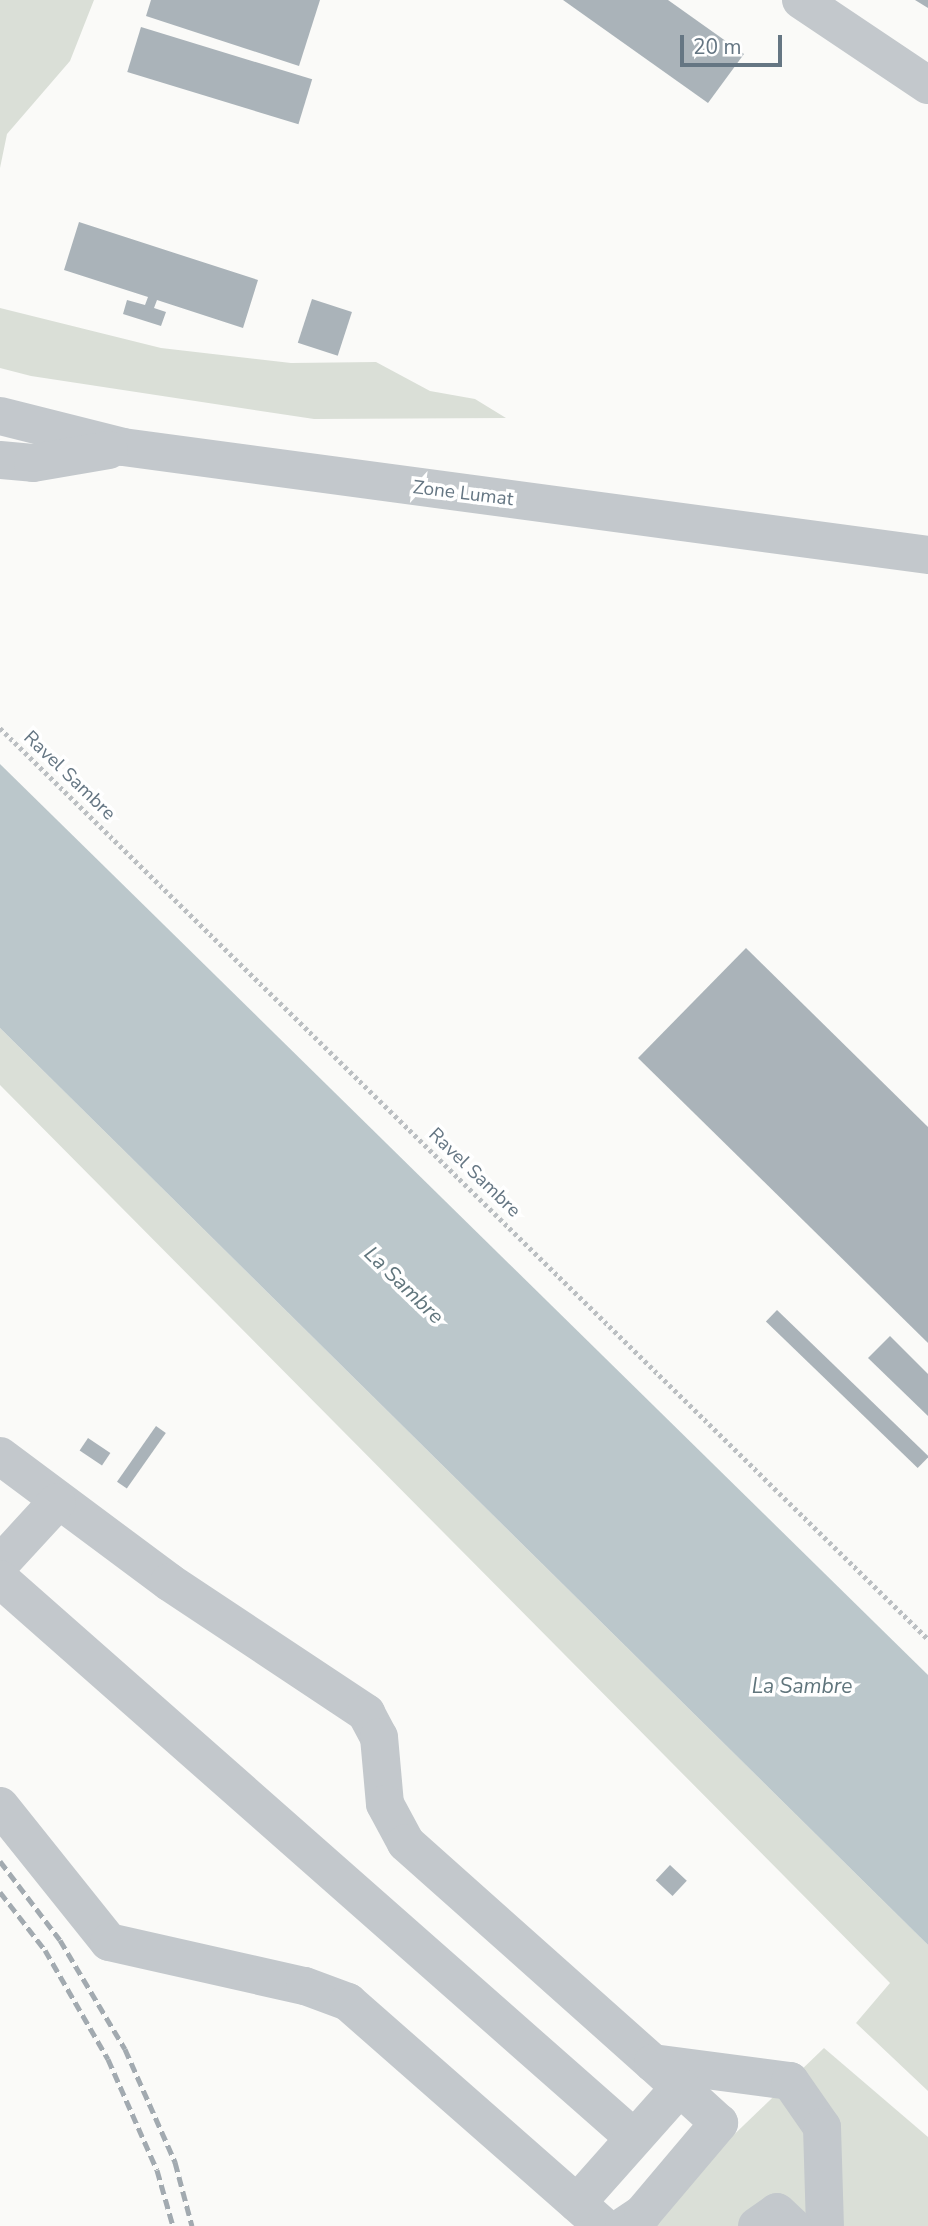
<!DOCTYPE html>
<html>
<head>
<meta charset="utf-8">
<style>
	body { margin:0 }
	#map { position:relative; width:928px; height:2226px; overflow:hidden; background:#fafaf8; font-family:"Nunito Sans",sans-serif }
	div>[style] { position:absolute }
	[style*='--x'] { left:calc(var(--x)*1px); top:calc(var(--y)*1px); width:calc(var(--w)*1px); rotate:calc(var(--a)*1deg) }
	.green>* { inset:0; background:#dadfd7 }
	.water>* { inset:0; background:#bbc7cb }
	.building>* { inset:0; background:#aab3b9; transform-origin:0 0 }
	.path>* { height:4.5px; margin-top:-2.25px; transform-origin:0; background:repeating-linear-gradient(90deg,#bbbfc2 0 3.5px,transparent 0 7px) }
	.minor>* { height:38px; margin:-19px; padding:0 19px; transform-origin:19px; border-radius:19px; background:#c3c8cc }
	.rail>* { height:5px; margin-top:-2.5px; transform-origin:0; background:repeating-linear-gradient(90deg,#a2aab0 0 10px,transparent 0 15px) }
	span { translate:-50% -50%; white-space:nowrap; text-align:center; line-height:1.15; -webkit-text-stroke:7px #fff; paint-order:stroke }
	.street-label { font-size:19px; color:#657683 }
	.water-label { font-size:21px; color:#60757c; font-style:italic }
	.scale { position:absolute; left:680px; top:35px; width:102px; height:32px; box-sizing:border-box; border:4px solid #657683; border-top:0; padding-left:9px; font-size:21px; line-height:24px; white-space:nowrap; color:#657683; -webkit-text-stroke:5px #fff; paint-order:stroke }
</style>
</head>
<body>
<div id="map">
	<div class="green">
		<i style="clip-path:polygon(0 0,94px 0,70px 61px,7px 134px,0 168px)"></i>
		<i style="clip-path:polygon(0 308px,161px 348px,291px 363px,376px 362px,430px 391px,475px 399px,506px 418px,314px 419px,31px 376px,0 368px)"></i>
		<i style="clip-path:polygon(0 1028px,928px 1945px,928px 2091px,856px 2023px,890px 1983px,0 1085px)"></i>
		<i style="clip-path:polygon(824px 2048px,928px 2137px,928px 2226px,639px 2226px)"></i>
	</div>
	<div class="water">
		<i style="clip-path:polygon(0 764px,928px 1675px,928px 1945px,0 1028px)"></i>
	</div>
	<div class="building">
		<i style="clip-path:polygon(151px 0,320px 0,299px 66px,146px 16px)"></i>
		<i style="clip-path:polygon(563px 0,668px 0,744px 54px,708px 103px)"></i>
		<i style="clip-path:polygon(915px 0,928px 0,928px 8px)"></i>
		<i style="left:141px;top:27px;width:179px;height:47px;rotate:17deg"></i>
		<i style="clip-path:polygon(79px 222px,258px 280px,243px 328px,157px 300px,154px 308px,166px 312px,161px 326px,123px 314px,127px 300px,145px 305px,148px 297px,64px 270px)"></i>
		<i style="left:312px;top:299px;width:42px;height:46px;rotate:18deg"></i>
		<i style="clip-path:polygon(746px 948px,928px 1127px,928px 1343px,638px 1058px)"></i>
		<i style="left:777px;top:1310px;width:211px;height:16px;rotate:44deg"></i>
		<i style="clip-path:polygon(890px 1336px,928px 1374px,928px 1416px,868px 1358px)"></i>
		<i style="left:156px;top:1426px;width:12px;height:68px;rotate:35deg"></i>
		<i style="left:88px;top:1438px;width:27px;height:15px;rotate:34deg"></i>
		<i style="left:670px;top:1865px;width:23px;height:21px;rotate:43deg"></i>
	</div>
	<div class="path">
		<i style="--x:0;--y:728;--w:1300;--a:44.47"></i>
	</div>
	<div class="minor">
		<i style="--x:801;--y:0;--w:153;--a:33.8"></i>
		<i style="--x:0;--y:416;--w:127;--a:14.1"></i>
		<i style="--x:123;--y:447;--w:812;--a:7.64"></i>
		<i style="--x:0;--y:460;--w:33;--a:5"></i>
		<i style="--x:33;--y:463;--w:77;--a:-9.7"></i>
		<i style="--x:0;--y:1456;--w:211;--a:36.7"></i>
		<i style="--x:169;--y:1582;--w:237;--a:33.6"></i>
		<i style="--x:366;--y:1713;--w:27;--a:62"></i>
		<i style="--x:379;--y:1737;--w:67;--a:84.9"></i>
		<i style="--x:385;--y:1804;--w:44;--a:61.7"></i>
		<i style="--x:406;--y:1843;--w:331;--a:41.7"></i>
		<i style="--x:653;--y:2063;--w:138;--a:7.5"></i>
		<i style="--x:790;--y:2081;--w:56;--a:55.2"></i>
		<i style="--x:822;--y:2127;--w:99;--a:88.3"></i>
		<i style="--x:0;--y:1564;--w:84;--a:-47.4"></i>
		<i style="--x:0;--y:1579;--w:845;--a:41.4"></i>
		<i style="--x:0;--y:1806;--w:174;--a:51.3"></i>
		<i style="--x:109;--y:1942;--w:201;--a:12.7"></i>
		<i style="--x:305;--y:1986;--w:46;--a:20.4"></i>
		<i style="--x:348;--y:2002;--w:339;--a:41.3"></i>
		<i style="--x:577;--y:2203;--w:155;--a:-48.4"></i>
		<i style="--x:624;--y:2226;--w:23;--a:-34"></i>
		<i style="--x:643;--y:2213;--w:118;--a:-49.8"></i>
		<i style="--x:719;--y:2123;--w:89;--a:-137.7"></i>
		<i style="--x:757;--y:2226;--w:24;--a:-35"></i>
		<i style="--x:777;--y:2212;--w:21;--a:43"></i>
	</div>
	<div class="rail">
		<i style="--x:0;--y:1861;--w:99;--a:52.8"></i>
		<i style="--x:60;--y:1940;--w:127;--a:59.2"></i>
		<i style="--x:125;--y:2049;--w:124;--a:66.1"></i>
		<i style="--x:175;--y:2162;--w:66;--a:75.1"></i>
		<i style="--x:0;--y:1892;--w:73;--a:52.2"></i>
		<i style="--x:45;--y:1950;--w:126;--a:60"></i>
		<i style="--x:108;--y:2059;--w:121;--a:66.2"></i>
		<i style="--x:157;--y:2170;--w:58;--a:74.1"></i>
	</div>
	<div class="street-label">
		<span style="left:463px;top:494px;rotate:7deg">Zone Lumat</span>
		<span style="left:69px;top:776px;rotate:44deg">Ravel Sambre</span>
		<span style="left:474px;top:1173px;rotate:44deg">Ravel Sambre</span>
	</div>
	<div class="water-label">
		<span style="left:404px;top:1285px;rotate:44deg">La Sambre</span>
		<span style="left:802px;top:1686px">La Sambre</span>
	</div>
	<div class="scale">20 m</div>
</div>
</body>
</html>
